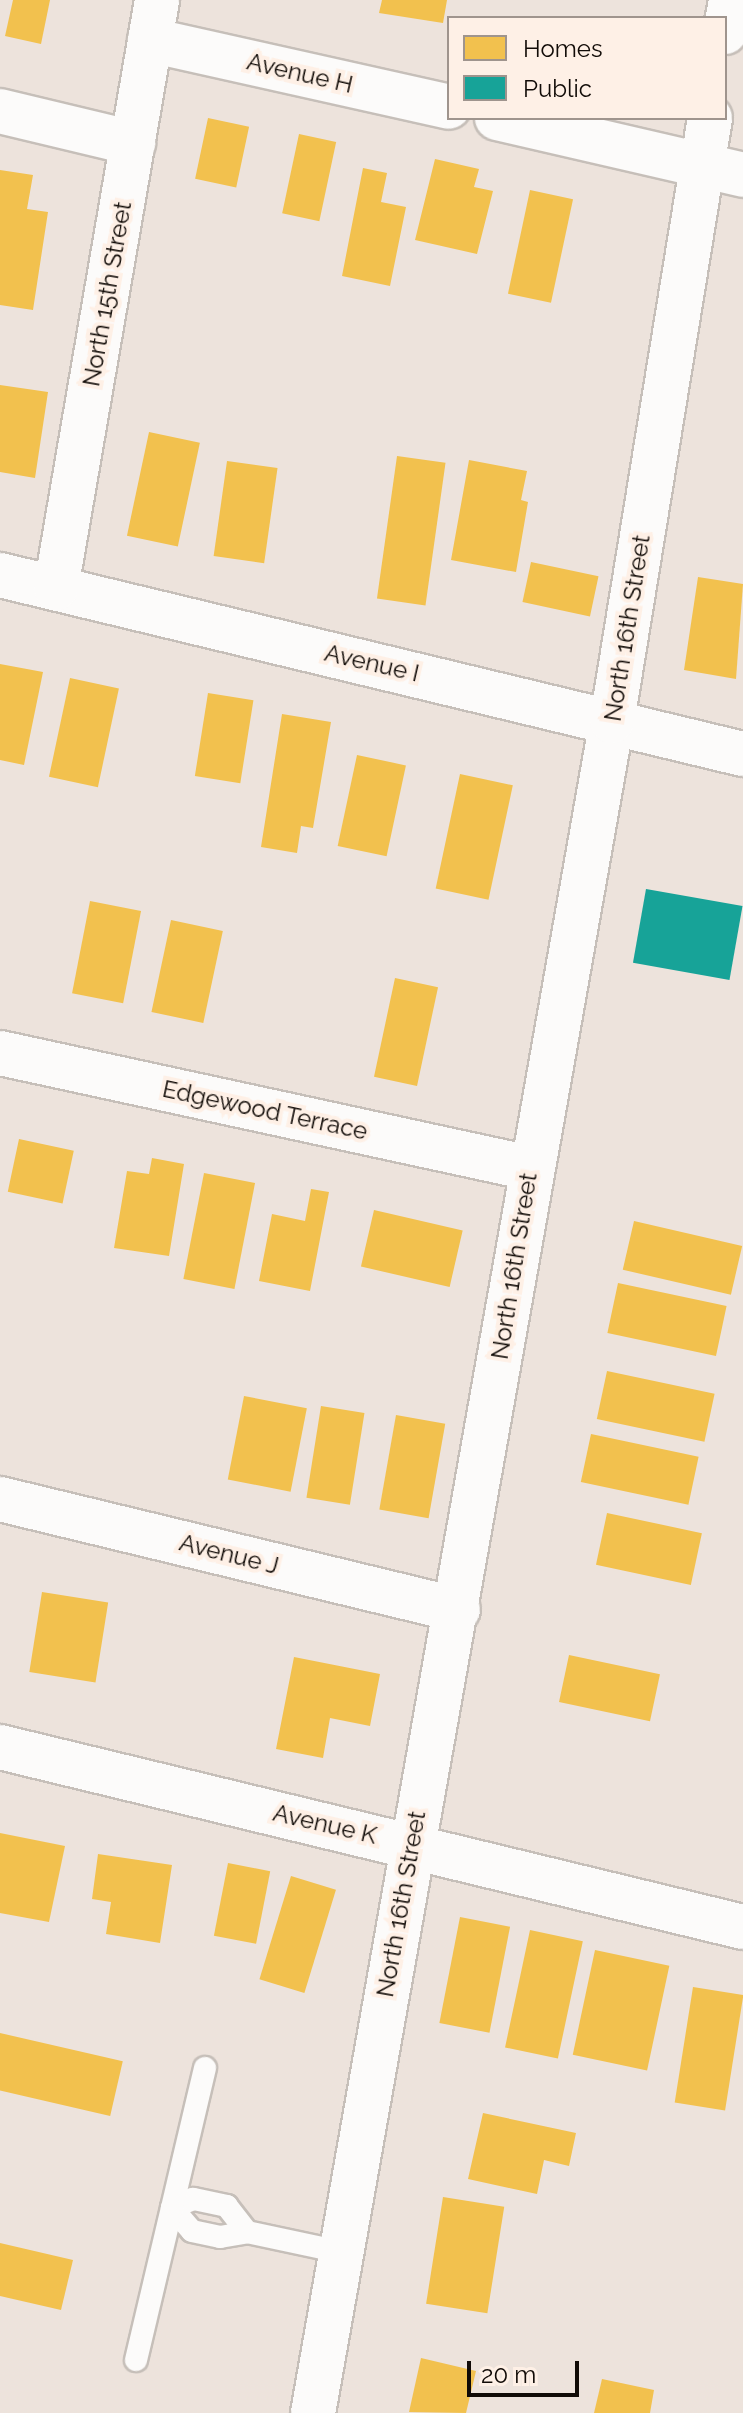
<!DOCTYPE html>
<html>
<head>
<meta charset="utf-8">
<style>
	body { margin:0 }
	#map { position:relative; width:743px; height:2413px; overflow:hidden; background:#ede3dc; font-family:Raleway,sans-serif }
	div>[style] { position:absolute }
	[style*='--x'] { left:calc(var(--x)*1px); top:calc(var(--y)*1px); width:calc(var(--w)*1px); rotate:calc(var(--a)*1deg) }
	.homes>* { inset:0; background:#f2c14e; transform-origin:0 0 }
	.public>* { inset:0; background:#17a398; transform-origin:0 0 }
	.roads { filter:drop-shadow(2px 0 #c6bfb9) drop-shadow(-2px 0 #c6bfb9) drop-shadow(0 2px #c6bfb9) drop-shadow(0 -2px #c6bfb9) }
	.lane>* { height:22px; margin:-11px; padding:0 11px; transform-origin:11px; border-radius:11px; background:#fcfbfa }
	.street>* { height:44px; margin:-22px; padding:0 22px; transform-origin:22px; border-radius:22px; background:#fcfbfa }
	span { translate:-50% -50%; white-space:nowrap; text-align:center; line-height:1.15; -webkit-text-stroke:8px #fef0e6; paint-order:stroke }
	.street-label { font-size:24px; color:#110b07 }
	.legend { position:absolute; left:447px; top:16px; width:280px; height:104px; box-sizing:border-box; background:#fef0e6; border:2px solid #9f948d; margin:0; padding:10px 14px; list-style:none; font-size:24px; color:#110b07 }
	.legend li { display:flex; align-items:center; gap:16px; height:40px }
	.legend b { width:40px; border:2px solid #9f948d }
	.scale { position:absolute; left:467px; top:2361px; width:112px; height:36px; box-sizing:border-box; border:4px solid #110b07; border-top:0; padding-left:10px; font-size:24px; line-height:28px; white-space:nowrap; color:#110b07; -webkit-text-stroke:6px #fef0e6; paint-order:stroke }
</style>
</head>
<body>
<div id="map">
	<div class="homes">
		<i style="clip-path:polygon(13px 0,50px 0,41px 44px,5px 36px)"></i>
		<i style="clip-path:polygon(382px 0,447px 0,443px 23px,379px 13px)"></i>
		<i style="left:208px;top:118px;width:42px;height:62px;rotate:12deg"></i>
		<i style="left:299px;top:134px;width:38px;height:81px;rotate:12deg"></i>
		<i style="clip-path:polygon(435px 159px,479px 169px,474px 187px,493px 191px,477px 254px,415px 240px)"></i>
		<i style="clip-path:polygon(363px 168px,387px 173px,381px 202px,406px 207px,390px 286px,342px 276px)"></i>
		<i style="clip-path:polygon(0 170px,33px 175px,27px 209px,48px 212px,33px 310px,0 305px)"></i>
		<i style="left:530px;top:190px;width:44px;height:106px;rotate:12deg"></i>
		<i style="clip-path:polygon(0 385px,48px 392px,35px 478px,0 472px)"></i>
		<i style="left:149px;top:432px;width:52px;height:106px;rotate:12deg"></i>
		<i style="left:397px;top:456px;width:49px;height:144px;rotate:8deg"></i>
		<i style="clip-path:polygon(469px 460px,527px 471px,521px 500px,528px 502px,516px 572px,451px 560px)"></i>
		<i style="left:227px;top:461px;width:51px;height:96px;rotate:8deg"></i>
		<i style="left:531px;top:562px;width:69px;height:41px;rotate:12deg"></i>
		<i style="clip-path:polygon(698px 577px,743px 584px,736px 679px,684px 670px)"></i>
		<i style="clip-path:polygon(0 664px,43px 672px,24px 765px,0 760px)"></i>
		<i style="left:70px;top:678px;width:50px;height:101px;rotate:12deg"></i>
		<i style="left:208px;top:693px;width:46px;height:84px;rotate:9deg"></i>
		<i style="clip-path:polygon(282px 714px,331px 722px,313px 828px,301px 826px,297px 853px,261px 847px)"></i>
		<i style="left:357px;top:755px;width:50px;height:93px;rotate:12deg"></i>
		<i style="left:460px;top:774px;width:54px;height:117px;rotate:12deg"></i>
		<i style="left:90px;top:901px;width:52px;height:94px;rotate:11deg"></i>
		<i style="left:171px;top:920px;width:53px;height:94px;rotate:12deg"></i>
		<i style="left:395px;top:978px;width:44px;height:101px;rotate:12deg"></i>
		<i style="left:19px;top:1139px;width:56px;height:54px;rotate:12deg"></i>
		<i style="clip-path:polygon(152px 1158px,184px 1164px,169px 1256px,114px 1248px,127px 1171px,149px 1174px)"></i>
		<i style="left:204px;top:1173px;width:52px;height:108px;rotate:11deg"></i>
		<i style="clip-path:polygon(311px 1189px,329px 1192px,310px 1291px,259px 1281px,272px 1214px,305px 1221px)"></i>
		<i style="left:374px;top:1210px;width:91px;height:58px;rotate:13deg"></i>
		<i style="left:634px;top:1221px;width:111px;height:50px;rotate:13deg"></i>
		<i style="left:618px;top:1283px;width:111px;height:51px;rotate:12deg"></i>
		<i style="left:607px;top:1371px;width:110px;height:49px;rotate:12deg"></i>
		<i style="left:244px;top:1396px;width:64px;height:85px;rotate:11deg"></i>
		<i style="left:321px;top:1406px;width:44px;height:93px;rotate:9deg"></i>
		<i style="left:396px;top:1415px;width:50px;height:96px;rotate:10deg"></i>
		<i style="left:591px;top:1434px;width:110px;height:49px;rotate:12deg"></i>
		<i style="left:607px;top:1513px;width:97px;height:53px;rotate:12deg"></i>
		<i style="left:42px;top:1592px;width:67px;height:81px;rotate:9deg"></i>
		<i style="left:569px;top:1655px;width:93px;height:48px;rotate:12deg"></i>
		<i style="clip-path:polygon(294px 1657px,380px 1674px,370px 1726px,330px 1718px,323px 1758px,276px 1749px)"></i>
		<i style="clip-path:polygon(0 1833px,65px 1846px,49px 1922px,0 1913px)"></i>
		<i style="clip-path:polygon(98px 1854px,172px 1865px,160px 1943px,106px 1934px,111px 1902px,92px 1899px)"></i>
		<i style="left:228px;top:1863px;width:43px;height:74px;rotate:11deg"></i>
		<i style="left:291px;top:1876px;width:47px;height:108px;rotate:17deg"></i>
		<i style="left:460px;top:1917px;width:51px;height:108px;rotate:11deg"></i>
		<i style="left:530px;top:1930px;width:54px;height:120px;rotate:12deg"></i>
		<i style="left:595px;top:1950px;width:76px;height:107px;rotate:12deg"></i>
		<i style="left:693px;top:1987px;width:51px;height:117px;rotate:9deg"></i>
		<i style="left:0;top:2033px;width:126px;height:56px;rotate:13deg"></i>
		<i style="clip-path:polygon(483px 2113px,576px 2133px,569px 2166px,544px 2160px,537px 2194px,468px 2179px)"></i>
		<i style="left:443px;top:2197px;width:62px;height:108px;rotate:9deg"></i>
		<i style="clip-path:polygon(0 2243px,73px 2260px,61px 2310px,0 2296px)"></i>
		<i style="clip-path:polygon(421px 2358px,476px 2371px,466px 2413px,409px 2412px)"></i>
		<i style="clip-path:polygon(602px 2379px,654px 2390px,650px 2413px,594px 2413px)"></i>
	</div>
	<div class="public">
		<i style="left:646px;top:889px;width:98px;height:75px;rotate:10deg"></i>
	</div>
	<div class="roads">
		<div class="lane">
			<i style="--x:247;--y:2232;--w:33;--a:-128"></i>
			<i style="--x:227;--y:2206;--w:35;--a:-168"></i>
			<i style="--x:193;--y:2199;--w:23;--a:157"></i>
			<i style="--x:172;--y:2208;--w:30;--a:49"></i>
			<i style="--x:192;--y:2231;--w:29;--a:12"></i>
			<i style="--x:220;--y:2237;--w:27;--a:-10"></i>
			<i style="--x:247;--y:2232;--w:96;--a:12"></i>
			<i style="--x:136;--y:2360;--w:300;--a:-76.7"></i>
		</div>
		<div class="street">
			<i style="--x:725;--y:32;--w:33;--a:-79"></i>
			<i style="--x:150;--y:40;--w:306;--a:12.6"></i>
			<i style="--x:0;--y:111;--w:137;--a:13.5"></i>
			<i style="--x:497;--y:118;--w:253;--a:13"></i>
			<i style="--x:0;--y:575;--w:764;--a:13.55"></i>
			<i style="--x:56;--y:588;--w:597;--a:-80.25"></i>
			<i style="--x:0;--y:1053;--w:542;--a:12.24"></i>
			<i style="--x:0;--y:1499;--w:471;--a:13.6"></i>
			<i style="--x:0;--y:1747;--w:764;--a:13.62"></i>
			<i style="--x:313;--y:2413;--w:1718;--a:-79.98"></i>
			<i style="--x:612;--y:721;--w:611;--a:-80.77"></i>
		</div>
	</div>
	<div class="street-label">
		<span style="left:300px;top:73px;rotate:13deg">Avenue H</span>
		<span style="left:107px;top:294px;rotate:-80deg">North 15th Street</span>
		<span style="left:627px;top:628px;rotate:-81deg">North 16th Street</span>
		<span style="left:372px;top:663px;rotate:13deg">Avenue I</span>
		<span style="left:265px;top:1110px;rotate:12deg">Edgewood Terrace</span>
		<span style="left:514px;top:1266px;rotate:-81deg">North 16th Street</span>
		<span style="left:229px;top:1554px;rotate:14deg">Avenue J</span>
		<span style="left:325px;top:1824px;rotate:13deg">Avenue K</span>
		<span style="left:401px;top:1904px;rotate:-80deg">North 16th Street</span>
	</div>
	<ul class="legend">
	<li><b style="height:22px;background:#f2c14e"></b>Homes</li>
	<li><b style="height:22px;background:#17a398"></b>Public</li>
	</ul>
	<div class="scale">20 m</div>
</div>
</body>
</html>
